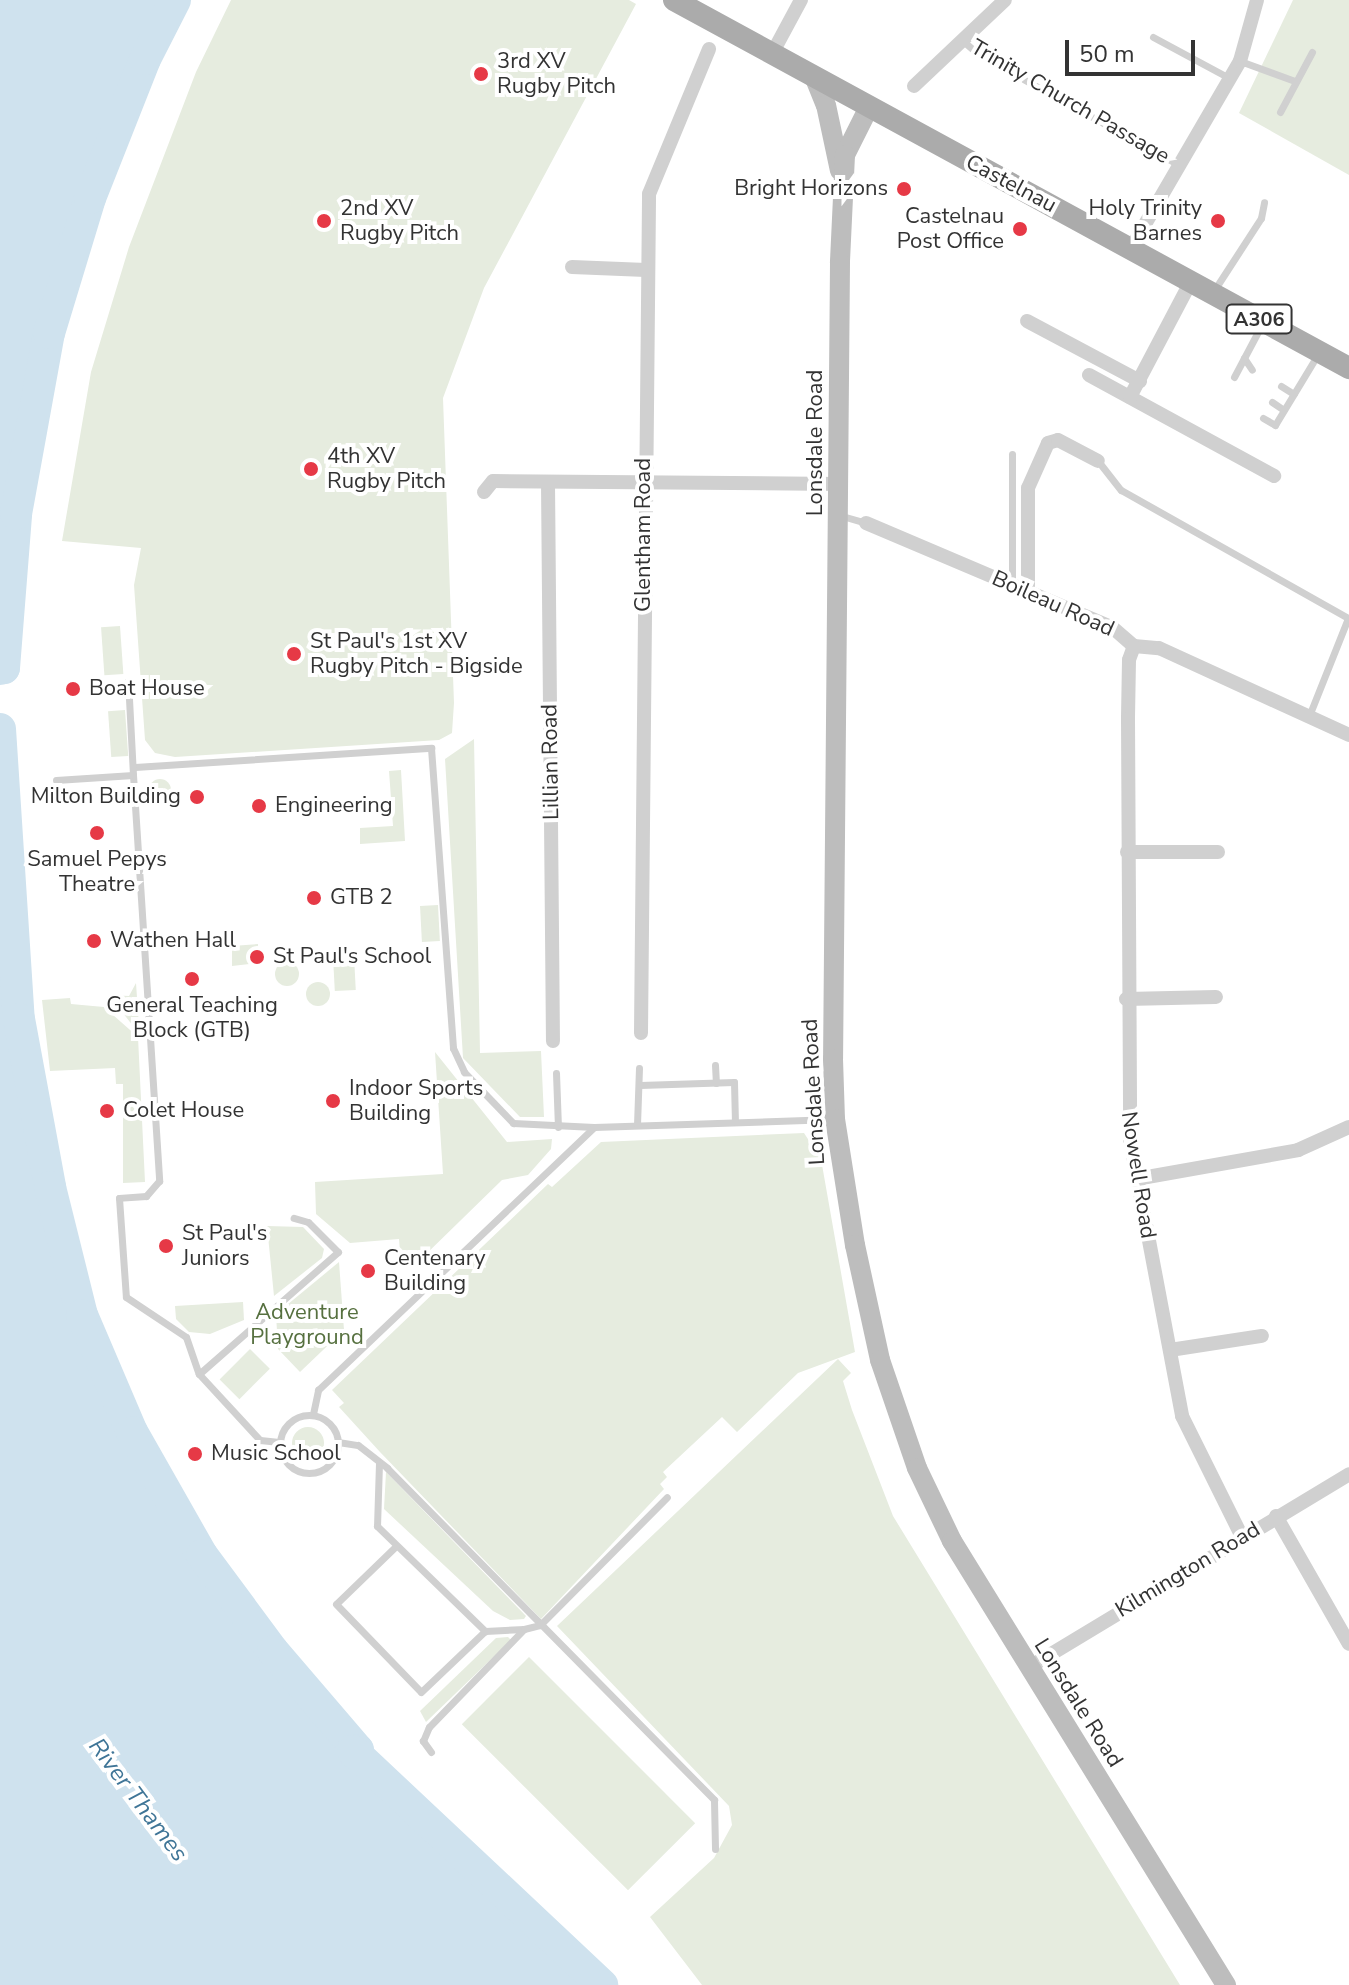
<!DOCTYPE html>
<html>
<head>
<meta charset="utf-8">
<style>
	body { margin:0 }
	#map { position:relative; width:1349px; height:1985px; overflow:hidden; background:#fff; font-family:"Nunito Sans",sans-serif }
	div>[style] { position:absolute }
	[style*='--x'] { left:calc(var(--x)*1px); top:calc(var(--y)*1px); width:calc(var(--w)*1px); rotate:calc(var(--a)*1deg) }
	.green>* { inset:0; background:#e6ecdf; transform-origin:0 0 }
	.round { border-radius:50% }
	.water>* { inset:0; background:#cfe2ee }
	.river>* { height:32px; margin:-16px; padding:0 16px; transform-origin:16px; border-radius:16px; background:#cfe2ee }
	.lane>* { height:7px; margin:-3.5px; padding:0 3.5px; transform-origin:3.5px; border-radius:3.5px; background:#d0d0d0 }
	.lane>.ring { margin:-3.5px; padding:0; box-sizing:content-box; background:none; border:7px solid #d0d0d0; border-radius:50% }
	.street>* { height:14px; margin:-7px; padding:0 7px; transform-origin:7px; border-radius:7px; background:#d0d0d0 }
	.secondary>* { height:20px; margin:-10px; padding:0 10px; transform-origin:10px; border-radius:10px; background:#bdbdbd }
	.primary>* { height:22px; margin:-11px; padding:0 11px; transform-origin:11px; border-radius:11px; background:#ababab }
	.dots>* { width:22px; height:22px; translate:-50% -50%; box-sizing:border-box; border:4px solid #fff; border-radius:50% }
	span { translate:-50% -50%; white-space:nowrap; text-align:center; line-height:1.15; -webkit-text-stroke:8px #fff; paint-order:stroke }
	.shield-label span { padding:2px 6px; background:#fff; border:2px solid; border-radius:6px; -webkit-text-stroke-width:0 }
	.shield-label { font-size:20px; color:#333; font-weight:700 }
	.poi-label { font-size:22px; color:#333 }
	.left { translate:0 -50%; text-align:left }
	.right { translate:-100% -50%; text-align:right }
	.street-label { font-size:22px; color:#333 }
	.park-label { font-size:22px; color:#56703f }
	.water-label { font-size:24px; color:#3f7597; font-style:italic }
	.scale { position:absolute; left:1065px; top:40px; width:130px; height:36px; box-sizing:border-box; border:4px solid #333; border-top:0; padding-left:10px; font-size:24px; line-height:28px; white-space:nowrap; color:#333; -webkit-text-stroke:6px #fff; paint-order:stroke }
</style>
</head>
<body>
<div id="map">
	<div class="green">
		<i style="clip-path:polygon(231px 0,629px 0,636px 4px,484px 288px,443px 398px,454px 703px,452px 733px,439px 740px,175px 757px,155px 753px,145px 740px,134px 585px,141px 548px,62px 541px,91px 372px,129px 247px,196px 72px)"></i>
		<i style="clip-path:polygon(1293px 0,1349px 0,1349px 175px,1239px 113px)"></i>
		<i style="left:120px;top:626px;width:48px;height:19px;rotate:86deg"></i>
		<i style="left:125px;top:710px;width:46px;height:17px;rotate:86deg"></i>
		<i style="clip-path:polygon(474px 739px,480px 1053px,541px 1051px,544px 1117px,520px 1117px,463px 1058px,445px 759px)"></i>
		<i style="clip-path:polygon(401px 770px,405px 841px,360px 844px,360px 828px,393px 826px,389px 771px)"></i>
		<i class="round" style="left:149px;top:779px;width:22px;height:22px"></i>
		<i style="left:438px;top:905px;width:36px;height:18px;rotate:87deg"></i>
		<i style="clip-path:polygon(258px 944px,258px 963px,232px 966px,232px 946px)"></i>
		<i style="left:354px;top:956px;width:34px;height:21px;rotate:87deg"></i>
		<i class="round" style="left:275px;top:962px;width:24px;height:24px"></i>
		<i class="round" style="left:306px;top:982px;width:24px;height:24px"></i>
		<i style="clip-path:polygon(136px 983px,139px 1026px,133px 1026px,109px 995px,129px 996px)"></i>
		<i style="clip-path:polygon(70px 998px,71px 1004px,104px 1007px,138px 1037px,145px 1182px,123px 1183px,123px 1084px,116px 1084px,115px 1068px,50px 1071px,42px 1000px)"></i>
		<i style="clip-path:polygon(435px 1052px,507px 1142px,552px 1139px,551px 1149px,528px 1175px,502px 1180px,419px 1261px,401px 1264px,399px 1239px,350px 1243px,316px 1214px,315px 1182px,443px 1174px)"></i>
		<i style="clip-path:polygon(804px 1133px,821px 1159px,855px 1352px,798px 1373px,737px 1432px,722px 1417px,663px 1472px,667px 1477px,660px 1484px,664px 1489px,541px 1619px,380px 1452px,339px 1407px,344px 1403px,332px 1390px,548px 1184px,552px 1187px,601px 1142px)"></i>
		<i style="clip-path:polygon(267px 1226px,303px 1227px,324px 1249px,322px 1258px,274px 1296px)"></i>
		<i style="clip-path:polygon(339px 1262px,344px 1330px,300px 1372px,278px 1349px,276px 1314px)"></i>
		<i style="clip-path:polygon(243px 1302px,244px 1320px,210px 1334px,189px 1332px,176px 1319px,175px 1306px)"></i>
		<i style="left:250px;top:1349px;width:28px;height:43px;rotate:45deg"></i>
		<i style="clip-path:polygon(838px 1359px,851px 1373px,843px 1381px,852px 1410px,893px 1516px,1180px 1985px,702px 1985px,650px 1917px,714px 1858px,732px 1825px,729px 1806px,557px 1626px)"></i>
		<i class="round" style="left:292px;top:1427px;width:32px;height:32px"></i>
		<i style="clip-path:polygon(386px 1472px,526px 1616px,524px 1619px,510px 1620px,493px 1611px,384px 1509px)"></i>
		<i style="clip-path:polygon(508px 1637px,511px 1640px,426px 1722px,420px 1711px,496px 1638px)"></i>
		<i style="left:529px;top:1657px;width:235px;height:95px;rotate:45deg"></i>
	</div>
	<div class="water">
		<i style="clip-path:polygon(0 0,175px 0,145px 59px,90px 198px,49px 333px,16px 514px,4px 668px,0 669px)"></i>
		<i style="clip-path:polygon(0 729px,11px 944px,36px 1122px,82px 1315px,132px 1432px,202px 1555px,273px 1651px,358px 1750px,602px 1985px,0 1985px)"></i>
	</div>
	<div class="river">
		<i style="--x:0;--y:669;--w:4;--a:-14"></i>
		<i style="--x:4;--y:668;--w:154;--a:-85.5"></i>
		<i style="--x:16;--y:514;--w:184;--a:-79.7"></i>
		<i style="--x:49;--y:333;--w:141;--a:-73.1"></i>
		<i style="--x:90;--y:198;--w:149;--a:-68.4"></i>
		<i style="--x:145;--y:59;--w:66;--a:-63"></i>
		<i style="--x:0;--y:729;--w:291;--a:86.3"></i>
		<i style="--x:19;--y:1019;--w:171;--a:79.5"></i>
		<i style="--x:50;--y:1187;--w:132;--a:76"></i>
		<i style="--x:82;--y:1315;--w:127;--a:66.9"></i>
		<i style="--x:132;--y:1432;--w:142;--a:60.4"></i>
		<i style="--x:202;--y:1555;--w:119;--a:53.5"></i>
		<i style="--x:273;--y:1651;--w:130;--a:49.4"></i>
		<i style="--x:358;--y:1750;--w:7;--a:172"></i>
		<i style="--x:353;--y:1751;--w:342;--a:43.2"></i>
	</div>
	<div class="lane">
		<i style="--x:1153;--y:37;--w:86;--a:28.3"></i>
		<i style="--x:962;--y:40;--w:21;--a:41"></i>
		<i style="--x:978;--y:54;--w:227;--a:28.9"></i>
		<i style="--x:1240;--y:61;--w:59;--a:20"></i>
		<i style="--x:1280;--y:112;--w:68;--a:-61.9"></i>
		<i style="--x:1213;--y:292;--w:88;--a:-57"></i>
		<i style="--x:1261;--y:218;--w:16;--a:-79"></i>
		<i style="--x:1244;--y:358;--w:14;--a:56"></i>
		<i style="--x:1234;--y:377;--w:58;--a:-62.1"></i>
		<i style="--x:1281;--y:386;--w:15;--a:32"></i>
		<i style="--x:1272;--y:402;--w:14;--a:34"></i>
		<i style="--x:1263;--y:418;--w:14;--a:30"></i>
		<i style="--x:1275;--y:425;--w:83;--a:-58.8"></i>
		<i style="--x:1012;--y:454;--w:130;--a:90"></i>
		<i style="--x:1098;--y:461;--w:37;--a:52"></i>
		<i style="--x:1121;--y:490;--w:261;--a:29.4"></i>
		<i style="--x:1348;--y:618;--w:105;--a:111.7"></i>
		<i style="--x:842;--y:516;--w:25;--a:16"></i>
		<i style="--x:135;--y:767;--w:297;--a:-3.7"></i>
		<i style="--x:431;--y:748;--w:301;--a:85.8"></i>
		<i style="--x:453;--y:1048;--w:26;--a:65"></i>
		<i style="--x:464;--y:1072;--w:71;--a:46.1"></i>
		<i style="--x:513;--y:1123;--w:81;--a:2.8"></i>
		<i style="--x:594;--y:1127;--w:240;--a:-1.9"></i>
		<i style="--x:133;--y:775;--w:407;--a:86.3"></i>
		<i style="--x:159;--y:1181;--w:20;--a:131"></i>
		<i style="--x:146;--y:1196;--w:27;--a:176"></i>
		<i style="--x:119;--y:1198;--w:99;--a:86"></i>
		<i style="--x:126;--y:1297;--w:72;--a:33.7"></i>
		<i style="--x:186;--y:1337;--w:39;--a:71"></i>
		<i style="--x:199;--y:1374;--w:90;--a:47.3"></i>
		<i style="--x:260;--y:1440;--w:19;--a:6"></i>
		<i style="--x:56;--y:780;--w:77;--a:-3.7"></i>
		<i style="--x:133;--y:775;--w:94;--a:-93"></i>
		<i style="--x:715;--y:1065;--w:18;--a:87"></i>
		<i style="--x:556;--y:1073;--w:54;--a:87.9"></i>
		<i style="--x:640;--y:1085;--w:94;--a:-1.8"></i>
		<i style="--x:734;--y:1082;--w:40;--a:88.6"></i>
		<i style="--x:637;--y:1125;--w:57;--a:-88"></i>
		<i style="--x:199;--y:1374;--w:185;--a:-41.3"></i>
		<i style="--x:338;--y:1252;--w:42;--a:-135"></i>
		<i style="--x:308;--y:1222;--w:15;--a:-164"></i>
		<i style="--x:313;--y:1414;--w:25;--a:-78"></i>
		<i style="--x:318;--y:1390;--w:381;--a:-43.6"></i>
		<i class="ring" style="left:280px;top:1415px;width:51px;height:51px"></i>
		<i style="--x:338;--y:1442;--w:20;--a:9"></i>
		<i style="--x:358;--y:1445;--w:37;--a:38"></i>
		<i style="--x:387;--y:1468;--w:466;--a:45.4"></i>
		<i style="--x:714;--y:1800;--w:49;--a:88.8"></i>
		<i style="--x:379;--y:1463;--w:63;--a:91.8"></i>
		<i style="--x:377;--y:1526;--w:151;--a:44.2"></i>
		<i style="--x:485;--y:1631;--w:39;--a:-3"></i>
		<i style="--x:396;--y:1546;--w:83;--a:136"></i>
		<i style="--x:336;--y:1604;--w:122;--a:46"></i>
		<i style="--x:421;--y:1692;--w:88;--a:-43.6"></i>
		<i style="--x:431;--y:1752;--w:14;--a:-126"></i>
		<i style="--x:423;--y:1741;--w:15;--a:-67"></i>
		<i style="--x:429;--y:1727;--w:136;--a:-45.9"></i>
		<i style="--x:524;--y:1629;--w:16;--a:-14"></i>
		<i style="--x:540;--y:1625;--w:180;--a:-45.2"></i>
	</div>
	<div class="street">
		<i style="--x:773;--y:52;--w:59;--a:-61.7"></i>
		<i style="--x:914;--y:86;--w:125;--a:-43.4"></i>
		<i style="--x:1130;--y:250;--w:219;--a:-59.8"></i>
		<i style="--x:1240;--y:61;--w:63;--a:-74.4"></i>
		<i style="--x:572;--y:267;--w:74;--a:2.3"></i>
		<i style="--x:1027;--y:321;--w:128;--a:28"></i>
		<i style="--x:1089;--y:375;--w:211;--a:28.6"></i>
		<i style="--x:1130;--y:397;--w:129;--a:-62.2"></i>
		<i style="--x:548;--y:483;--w:558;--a:89.49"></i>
		<i style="--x:484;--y:492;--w:14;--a:-51"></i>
		<i style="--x:493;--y:481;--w:347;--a:0.5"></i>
		<i style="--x:866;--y:523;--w:268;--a:23"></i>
		<i style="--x:1113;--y:628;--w:28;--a:41"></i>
		<i style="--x:1134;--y:646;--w:25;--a:5"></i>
		<i style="--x:1159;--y:648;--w:209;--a:24.6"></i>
		<i style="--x:1028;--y:592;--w:104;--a:-90"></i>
		<i style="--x:1028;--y:488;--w:49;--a:-66"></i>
		<i style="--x:1048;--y:443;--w:10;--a:-17"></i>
		<i style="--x:1058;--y:440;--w:45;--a:27.7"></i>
		<i style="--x:1134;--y:646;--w:15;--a:110"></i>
		<i style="--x:1129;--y:660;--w:59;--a:91"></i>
		<i style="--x:1128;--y:719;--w:421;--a:89.7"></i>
		<i style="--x:1130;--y:1140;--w:281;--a:79.3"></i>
		<i style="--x:1182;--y:1416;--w:135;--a:63.6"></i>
		<i style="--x:1127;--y:852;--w:91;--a:0"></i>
		<i style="--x:1126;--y:999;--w:90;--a:-1.3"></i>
		<i style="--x:641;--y:1033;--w:839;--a:-89.45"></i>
		<i style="--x:649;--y:194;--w:157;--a:-67.5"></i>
		<i style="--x:1136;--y:1179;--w:165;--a:-10.1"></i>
		<i style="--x:1298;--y:1150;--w:56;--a:-24.3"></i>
		<i style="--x:1170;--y:1350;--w:93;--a:-8.7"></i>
		<i style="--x:1276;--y:1516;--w:147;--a:60.3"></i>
		<i style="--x:1028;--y:1668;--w:375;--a:-31.1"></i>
	</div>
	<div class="secondary">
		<i style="--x:814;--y:76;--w:31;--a:68"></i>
		<i style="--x:826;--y:105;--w:67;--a:78"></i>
		<i style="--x:869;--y:107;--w:54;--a:116.6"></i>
		<i style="--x:845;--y:155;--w:108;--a:92.7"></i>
		<i style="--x:840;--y:263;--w:796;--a:90.5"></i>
		<i style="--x:833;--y:1059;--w:60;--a:88.1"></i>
		<i style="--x:835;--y:1119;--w:128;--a:81"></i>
		<i style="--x:855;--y:1245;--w:118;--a:77.7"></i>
		<i style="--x:880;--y:1360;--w:114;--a:71.1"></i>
		<i style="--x:917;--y:1468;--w:81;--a:64.4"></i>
		<i style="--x:952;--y:1541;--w:522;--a:58.32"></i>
	</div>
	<div class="primary">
		<i style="--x:674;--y:0;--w:769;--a:28.6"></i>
	</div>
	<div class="dots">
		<i style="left:481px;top:74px;background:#e63946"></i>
		<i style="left:904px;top:189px;background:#e63946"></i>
		<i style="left:324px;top:221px;background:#e63946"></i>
		<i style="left:1218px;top:221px;background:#e63946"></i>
		<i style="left:1020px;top:229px;background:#e63946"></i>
		<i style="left:311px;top:469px;background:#e63946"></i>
		<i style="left:294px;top:654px;background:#e63946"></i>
		<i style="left:73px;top:689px;background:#e63946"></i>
		<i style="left:197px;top:797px;background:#e63946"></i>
		<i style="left:259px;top:806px;background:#e63946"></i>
		<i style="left:97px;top:833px;background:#e63946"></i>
		<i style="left:314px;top:898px;background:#e63946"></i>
		<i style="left:94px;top:941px;background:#e63946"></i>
		<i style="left:257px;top:957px;background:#e63946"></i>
		<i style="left:192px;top:979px;background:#e63946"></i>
		<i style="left:333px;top:1101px;background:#e63946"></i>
		<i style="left:107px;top:1111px;background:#e63946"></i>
		<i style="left:166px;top:1246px;background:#e63946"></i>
		<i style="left:368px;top:1271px;background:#e63946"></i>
		<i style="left:195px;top:1454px;background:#e63946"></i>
	</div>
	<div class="shield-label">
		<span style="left:1259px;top:319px">A306</span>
	</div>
	<div class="poi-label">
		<span class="left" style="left:497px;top:74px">3rd XV<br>Rugby Pitch</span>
		<span class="right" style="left:888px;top:189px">Bright Horizons</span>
		<span class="left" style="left:340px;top:221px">2nd XV<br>Rugby Pitch</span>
		<span class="right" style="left:1202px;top:221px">Holy Trinity<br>Barnes</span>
		<span class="right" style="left:1004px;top:229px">Castelnau<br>Post Office</span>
		<span class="left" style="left:327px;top:469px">4th XV<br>Rugby Pitch</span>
		<span class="left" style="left:310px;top:654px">St Paul's 1st XV<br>Rugby Pitch - Bigside</span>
		<span class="left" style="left:89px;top:689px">Boat House</span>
		<span class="right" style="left:181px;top:797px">Milton Building</span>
		<span class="left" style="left:275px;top:806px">Engineering</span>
		<span style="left:97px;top:872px">Samuel Pepys<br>Theatre</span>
		<span class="left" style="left:330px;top:898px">GTB 2</span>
		<span class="left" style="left:110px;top:941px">Wathen Hall</span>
		<span class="left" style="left:273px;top:957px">St Paul's School</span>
		<span style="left:192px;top:1018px">General Teaching<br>Block (GTB)</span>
		<span class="left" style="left:349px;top:1101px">Indoor Sports<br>Building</span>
		<span class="left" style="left:123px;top:1111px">Colet House</span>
		<span class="left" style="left:182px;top:1246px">St Paul's<br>Juniors</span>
		<span class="left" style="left:384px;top:1271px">Centenary<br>Building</span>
		<span class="left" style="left:211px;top:1454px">Music School</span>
	</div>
	<div class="street-label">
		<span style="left:1070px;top:102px;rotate:30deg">Trinity Church Passage</span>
		<span style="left:1011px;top:184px;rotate:28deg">Castelnau</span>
		<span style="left:816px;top:443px;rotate:-90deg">Lonsdale Road</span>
		<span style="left:644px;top:535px;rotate:-90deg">Glentham Road</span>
		<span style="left:1053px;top:604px;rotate:24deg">Boileau Road</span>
		<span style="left:551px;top:762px;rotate:-91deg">Lillian Road</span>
		<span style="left:814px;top:1092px;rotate:-93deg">Lonsdale Road</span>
		<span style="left:1138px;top:1175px;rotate:81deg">Nowell Road</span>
		<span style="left:1188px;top:1570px;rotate:-31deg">Kilmington Road</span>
		<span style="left:1078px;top:1703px;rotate:58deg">Lonsdale Road</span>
	</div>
	<div class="park-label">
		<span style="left:307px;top:1325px">Adventure<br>Playground</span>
	</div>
	<div class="water-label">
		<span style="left:138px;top:1800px;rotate:53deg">River Thames</span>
	</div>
	<div class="scale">50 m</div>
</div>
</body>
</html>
